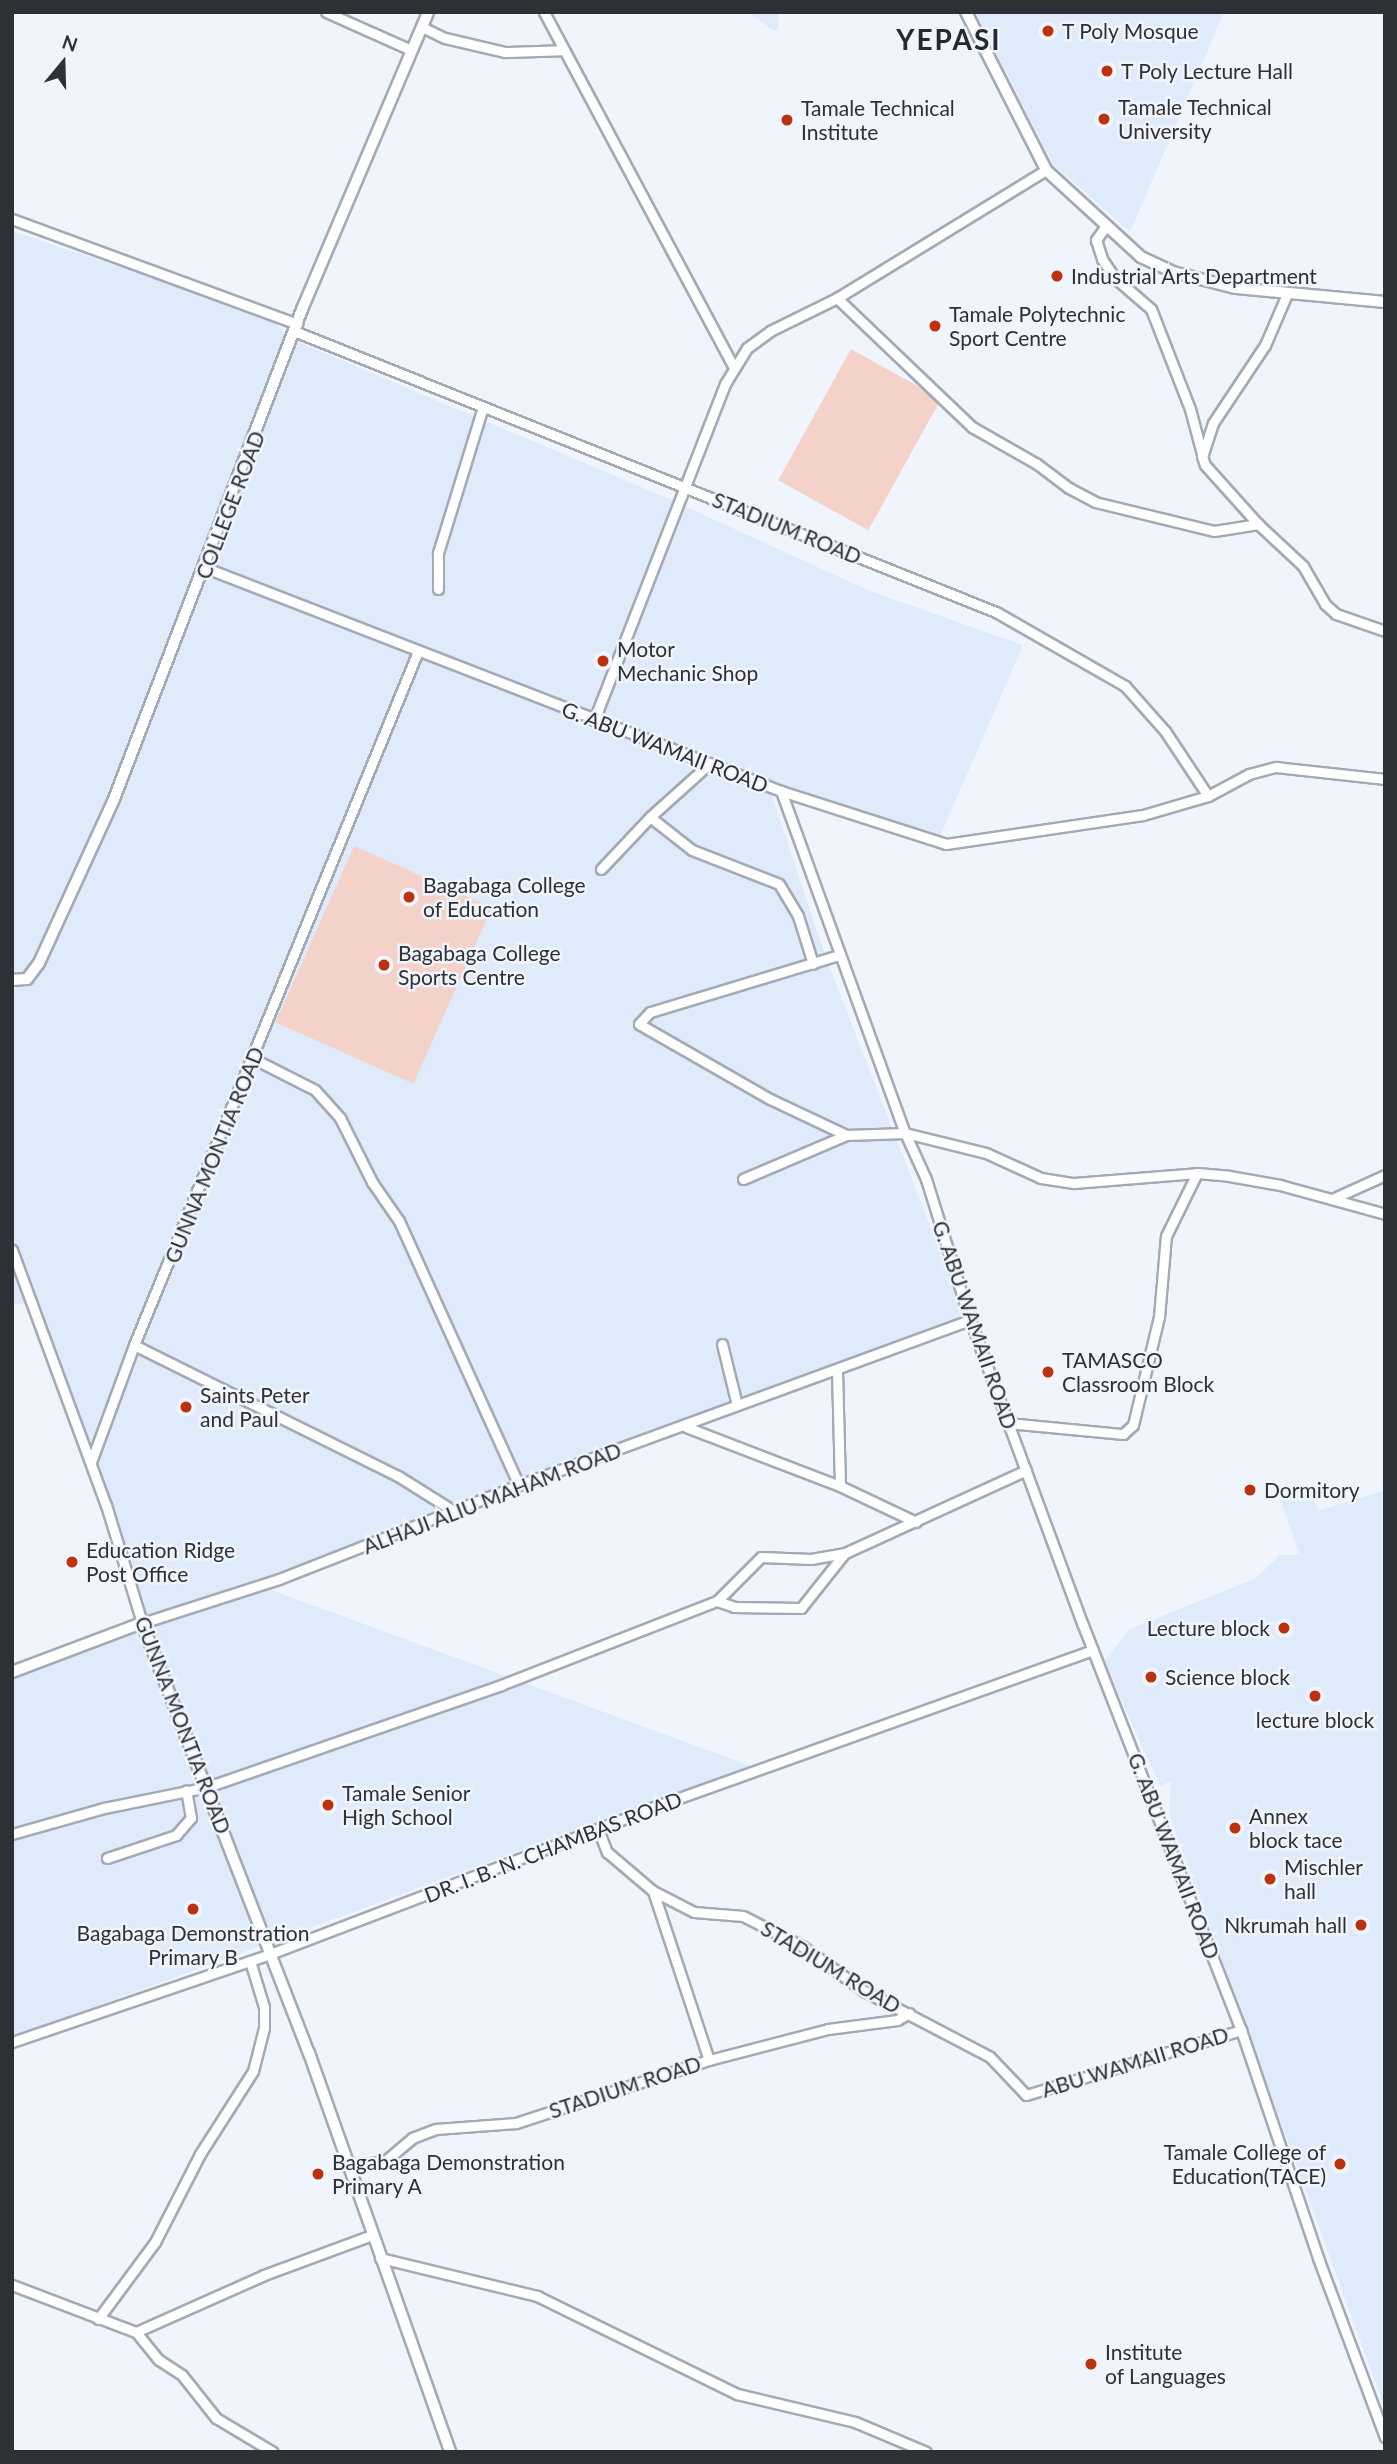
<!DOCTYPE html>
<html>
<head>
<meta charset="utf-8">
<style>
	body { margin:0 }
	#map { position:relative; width:1397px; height:2464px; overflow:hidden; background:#f0f5fd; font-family:Lato,sans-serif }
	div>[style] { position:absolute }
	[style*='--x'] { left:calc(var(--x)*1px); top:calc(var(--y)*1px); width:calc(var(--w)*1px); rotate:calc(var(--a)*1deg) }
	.built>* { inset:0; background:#dfebfb }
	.green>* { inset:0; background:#f4d2ca; transform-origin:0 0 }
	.roads { filter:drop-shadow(2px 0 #a4aab4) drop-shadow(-2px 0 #a4aab4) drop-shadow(0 2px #a4aab4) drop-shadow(0 -2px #a4aab4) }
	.minor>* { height:9px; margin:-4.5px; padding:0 4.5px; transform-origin:4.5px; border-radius:4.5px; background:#fff }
	.tertiary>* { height:10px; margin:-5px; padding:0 5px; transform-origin:5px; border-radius:5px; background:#fff }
	.dots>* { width:19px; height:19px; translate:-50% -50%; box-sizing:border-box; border:4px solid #f0f5fd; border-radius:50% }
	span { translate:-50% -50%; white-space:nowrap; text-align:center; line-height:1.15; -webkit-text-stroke:5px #f0f5fd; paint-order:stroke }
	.poi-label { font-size:21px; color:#2d3034 }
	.left { translate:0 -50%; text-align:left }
	.right { translate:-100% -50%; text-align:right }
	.street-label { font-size:21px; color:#2d3034 }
	.district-label { font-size:28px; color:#252a31; font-weight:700; letter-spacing:2px }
	.frame { position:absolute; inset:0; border:14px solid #2d3034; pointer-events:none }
	.north { position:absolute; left:28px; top:28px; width:70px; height:70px; -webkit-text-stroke:5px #f0f5fd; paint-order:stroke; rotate:19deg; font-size:19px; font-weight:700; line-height:28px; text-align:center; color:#2d3034 }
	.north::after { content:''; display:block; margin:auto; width:24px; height:32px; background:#2d3034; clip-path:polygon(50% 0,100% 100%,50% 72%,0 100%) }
</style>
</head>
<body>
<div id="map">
	<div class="built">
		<i style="clip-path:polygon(749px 12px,778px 12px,778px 29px,774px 31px)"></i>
		<i style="clip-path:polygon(975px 12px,1224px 12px,1130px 232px,1053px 164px)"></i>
		<i style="clip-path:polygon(12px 231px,272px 318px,287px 337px,665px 497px,870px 591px,1023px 645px,939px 839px,769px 787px,825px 955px,960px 1303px,963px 1313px,953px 1324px,148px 1620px,35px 1302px,12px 1305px)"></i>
		<i style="clip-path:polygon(1385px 1490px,1385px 2409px,1169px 1814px,1171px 1781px,1160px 1786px,1104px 1661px,1130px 1629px,1256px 1578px,1280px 1555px,1300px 1555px,1280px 1500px,1307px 1493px,1320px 1510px)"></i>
		<i style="clip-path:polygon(263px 1587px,751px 1766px,12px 2037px,12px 1678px)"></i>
	</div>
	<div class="green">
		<i style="left:851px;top:349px;width:103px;height:150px;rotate:29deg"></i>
		<i style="left:354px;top:846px;width:151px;height:193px;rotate:24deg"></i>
	</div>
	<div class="roads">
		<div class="minor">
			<i style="--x:326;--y:12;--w:93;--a:24.1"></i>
			<i style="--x:544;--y:12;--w:401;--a:61.9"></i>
			<i style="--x:422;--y:27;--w:25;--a:26"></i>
			<i style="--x:445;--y:38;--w:62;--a:13.1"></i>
			<i style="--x:505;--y:52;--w:59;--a:-1.9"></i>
			<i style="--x:12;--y:219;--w:304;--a:20.2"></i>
			<i style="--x:1105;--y:227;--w:16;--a:125"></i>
			<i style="--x:1096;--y:240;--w:20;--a:72"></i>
			<i style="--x:1102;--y:259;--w:22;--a:56"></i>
			<i style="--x:1114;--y:277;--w:49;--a:40.9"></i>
			<i style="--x:1151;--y:309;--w:107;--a:68.7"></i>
			<i style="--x:1190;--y:409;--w:47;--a:75.1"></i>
			<i style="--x:1287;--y:294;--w:56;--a:113.3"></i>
			<i style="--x:1265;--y:345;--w:94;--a:123.7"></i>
			<i style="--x:1213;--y:423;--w:35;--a:108"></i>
			<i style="--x:1202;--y:456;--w:9;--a:72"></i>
			<i style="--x:1205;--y:465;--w:79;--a:48.1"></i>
			<i style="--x:1258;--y:524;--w:62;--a:43"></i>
			<i style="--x:1303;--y:566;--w:44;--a:59.9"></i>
			<i style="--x:1325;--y:604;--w:15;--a:42"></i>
			<i style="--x:1336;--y:614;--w:52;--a:19.1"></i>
			<i style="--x:837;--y:298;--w:187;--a:43.7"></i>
			<i style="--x:972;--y:427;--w:75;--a:29.6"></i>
			<i style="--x:1037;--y:464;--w:40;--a:37"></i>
			<i style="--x:1069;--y:488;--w:30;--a:28"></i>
			<i style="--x:1095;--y:502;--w:122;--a:13.7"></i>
			<i style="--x:1214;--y:531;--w:45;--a:-9"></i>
			<i style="--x:294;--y:331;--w:756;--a:21.82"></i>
			<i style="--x:996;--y:612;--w:149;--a:29.8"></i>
			<i style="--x:1125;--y:686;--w:60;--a:48.4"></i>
			<i style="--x:1165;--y:731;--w:78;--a:56.5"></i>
			<i style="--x:206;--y:568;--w:617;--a:21.2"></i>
			<i style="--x:781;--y:791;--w:364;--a:70.1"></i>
			<i style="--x:905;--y:1133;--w:51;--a:65.5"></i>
			<i style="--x:926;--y:1179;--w:148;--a:72.7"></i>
			<i style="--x:970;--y:1320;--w:325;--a:69.7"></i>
			<i style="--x:1083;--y:1625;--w:435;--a:68.7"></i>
			<i style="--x:1241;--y:2030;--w:241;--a:71.3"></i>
			<i style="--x:1318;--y:2258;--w:191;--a:69.5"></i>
			<i style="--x:438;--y:589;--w:36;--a:-90"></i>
			<i style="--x:438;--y:553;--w:153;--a:-72.9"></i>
			<i style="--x:594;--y:720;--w:361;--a:-68.7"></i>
			<i style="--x:725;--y:384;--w:42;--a:-58.6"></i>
			<i style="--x:747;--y:348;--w:29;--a:-36"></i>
			<i style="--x:770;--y:331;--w:75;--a:-26.2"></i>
			<i style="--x:837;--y:298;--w:245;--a:-31.5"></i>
			<i style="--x:710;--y:763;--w:81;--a:138"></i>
			<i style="--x:650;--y:817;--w:53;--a:38.2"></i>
			<i style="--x:692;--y:850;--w:93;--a:21.3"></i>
			<i style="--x:779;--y:884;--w:37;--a:59"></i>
			<i style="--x:798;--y:916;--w:50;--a:72.6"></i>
			<i style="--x:781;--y:791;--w:173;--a:17.8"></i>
			<i style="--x:946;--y:844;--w:199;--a:-8.4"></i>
			<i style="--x:1143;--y:815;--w:68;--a:-16.3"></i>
			<i style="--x:1208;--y:796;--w:47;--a:-28.2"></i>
			<i style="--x:1249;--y:774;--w:28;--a:-15"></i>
			<i style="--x:1276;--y:767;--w:110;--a:6.3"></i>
			<i style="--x:601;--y:869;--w:71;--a:-46.7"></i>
			<i style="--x:839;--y:955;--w:197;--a:163.2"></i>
			<i style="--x:650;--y:1012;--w:16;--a:133"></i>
			<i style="--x:639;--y:1024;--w:151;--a:29.8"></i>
			<i style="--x:770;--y:1099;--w:84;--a:25.3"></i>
			<i style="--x:254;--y:1059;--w:68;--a:26.9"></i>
			<i style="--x:315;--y:1090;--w:38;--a:48"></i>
			<i style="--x:340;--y:1118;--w:72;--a:63.4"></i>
			<i style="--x:372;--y:1182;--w:47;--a:55.3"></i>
			<i style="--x:399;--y:1221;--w:290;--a:65.6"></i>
			<i style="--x:743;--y:1179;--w:112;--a:-23.1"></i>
			<i style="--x:846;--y:1135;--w:59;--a:-1.9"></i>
			<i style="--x:905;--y:1133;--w:83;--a:13.9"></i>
			<i style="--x:986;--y:1153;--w:60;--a:24.4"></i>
			<i style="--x:1041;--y:1178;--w:33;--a:9"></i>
			<i style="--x:1074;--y:1183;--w:123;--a:-4.6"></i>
			<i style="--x:1197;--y:1173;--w:32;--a:5"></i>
			<i style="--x:1229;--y:1176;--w:52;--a:10"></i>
			<i style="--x:1280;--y:1185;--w:109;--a:15.4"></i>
			<i style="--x:1332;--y:1199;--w:58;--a:-24.4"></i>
			<i style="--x:12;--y:1250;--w:272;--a:69.8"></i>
			<i style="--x:106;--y:1505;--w:123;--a:73"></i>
			<i style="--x:142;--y:1623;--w:144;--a:-17.8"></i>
			<i style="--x:279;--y:1579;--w:258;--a:-21.4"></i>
			<i style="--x:519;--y:1485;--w:480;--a:-20.1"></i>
			<i style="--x:722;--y:1344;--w:63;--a:76.2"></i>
			<i style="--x:134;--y:1345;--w:295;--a:26.4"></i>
			<i style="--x:398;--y:1476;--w:70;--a:32.1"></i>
			<i style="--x:837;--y:1371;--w:115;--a:88.5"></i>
			<i style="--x:1008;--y:1423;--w:116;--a:5.5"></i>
			<i style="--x:1123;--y:1434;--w:13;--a:-42"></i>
			<i style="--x:1133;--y:1425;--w:111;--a:-76.5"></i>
			<i style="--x:1159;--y:1317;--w:81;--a:-85.1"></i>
			<i style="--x:1166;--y:1236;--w:70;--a:-63.8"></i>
			<i style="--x:686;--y:1427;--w:165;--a:21"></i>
			<i style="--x:840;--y:1486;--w:84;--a:25.3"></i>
			<i style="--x:91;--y:1462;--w:125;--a:-69.8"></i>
			<i style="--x:134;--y:1345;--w:750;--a:-67.74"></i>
			<i style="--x:717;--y:1601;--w:18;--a:19"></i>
			<i style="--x:734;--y:1607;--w:67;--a:0.9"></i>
			<i style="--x:801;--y:1608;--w:69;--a:-51.5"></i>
			<i style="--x:598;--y:1829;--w:25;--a:69"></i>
			<i style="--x:607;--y:1852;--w:60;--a:40.3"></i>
			<i style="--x:653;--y:1891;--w:178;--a:71.7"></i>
			<i style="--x:12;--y:1834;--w:96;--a:-15.8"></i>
			<i style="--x:104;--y:1808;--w:105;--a:-11.5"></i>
			<i style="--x:207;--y:1787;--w:311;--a:-19.1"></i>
			<i style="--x:501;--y:1685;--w:232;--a:-21.3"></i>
			<i style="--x:717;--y:1601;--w:62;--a:-45"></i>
			<i style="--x:761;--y:1557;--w:50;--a:2.3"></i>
			<i style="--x:811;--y:1559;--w:35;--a:-10"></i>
			<i style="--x:845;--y:1553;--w:199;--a:-24.6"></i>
			<i style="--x:107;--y:1858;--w:73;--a:-18.4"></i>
			<i style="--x:176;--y:1835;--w:23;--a:-49"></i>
			<i style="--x:191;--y:1818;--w:28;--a:-100"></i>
			<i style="--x:653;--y:1891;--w:46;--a:27.1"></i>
			<i style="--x:694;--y:1912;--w:49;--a:4.7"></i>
			<i style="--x:743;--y:1916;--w:66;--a:27"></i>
			<i style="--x:802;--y:1946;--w:77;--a:36"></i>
			<i style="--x:864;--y:1991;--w:142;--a:27.6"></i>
			<i style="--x:990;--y:2057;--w:52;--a:46.5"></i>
			<i style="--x:1026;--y:2095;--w:225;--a:-16.8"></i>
			<i style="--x:12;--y:2042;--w:273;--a:-18.8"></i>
			<i style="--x:270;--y:1954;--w:411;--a:-20.9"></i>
			<i style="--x:654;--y:1807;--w:466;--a:-19.7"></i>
			<i style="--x:346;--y:2166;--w:39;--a:-7"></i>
			<i style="--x:385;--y:2161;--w:35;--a:-40"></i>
			<i style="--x:412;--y:2138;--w:26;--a:-21"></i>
			<i style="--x:436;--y:2129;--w:80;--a:-4.3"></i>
			<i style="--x:516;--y:2123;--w:203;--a:-18.1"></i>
			<i style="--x:709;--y:2060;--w:123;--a:-14.6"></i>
			<i style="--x:828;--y:2029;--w:70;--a:-7.4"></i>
			<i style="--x:897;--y:2020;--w:14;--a:-30"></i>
			<i style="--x:380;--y:2258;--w:162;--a:13.6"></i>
			<i style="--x:537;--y:2296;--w:223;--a:26.1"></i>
			<i style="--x:737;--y:2394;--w:121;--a:13.3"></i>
			<i style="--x:855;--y:2422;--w:77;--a:22.9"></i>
			<i style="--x:12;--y:2285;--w:133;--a:20.8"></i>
			<i style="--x:136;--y:2332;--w:140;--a:-24"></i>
			<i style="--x:264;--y:2275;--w:115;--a:-20.3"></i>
			<i style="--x:98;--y:2319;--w:96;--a:-53.5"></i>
			<i style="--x:155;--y:2242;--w:99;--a:-62.9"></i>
			<i style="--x:200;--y:2154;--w:98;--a:-57.4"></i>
			<i style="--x:253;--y:2071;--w:44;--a:-75.7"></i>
			<i style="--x:264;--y:2028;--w:21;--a:-90"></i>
			<i style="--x:264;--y:2007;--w:48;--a:-106.9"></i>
			<i style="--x:136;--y:2332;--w:36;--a:51"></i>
			<i style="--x:159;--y:2360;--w:27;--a:33"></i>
			<i style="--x:182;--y:2375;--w:55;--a:51.7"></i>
			<i style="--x:216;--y:2418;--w:66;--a:30.8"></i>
		</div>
		<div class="tertiary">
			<i style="--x:966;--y:12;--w:177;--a:63.1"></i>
			<i style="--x:1046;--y:170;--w:129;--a:42.5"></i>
			<i style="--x:1141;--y:257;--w:35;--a:25"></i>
			<i style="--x:1173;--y:272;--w:65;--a:14.3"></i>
			<i style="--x:1236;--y:288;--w:150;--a:5.4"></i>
			<i style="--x:12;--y:980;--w:15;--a:-4"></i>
			<i style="--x:27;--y:979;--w:20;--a:-53"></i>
			<i style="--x:39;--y:963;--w:180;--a:-65.4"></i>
			<i style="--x:114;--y:799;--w:527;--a:-68.99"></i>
			<i style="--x:303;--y:307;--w:320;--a:-67"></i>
			<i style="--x:12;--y:1672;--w:139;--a:-20.7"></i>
			<i style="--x:142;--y:1623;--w:461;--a:68.8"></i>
			<i style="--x:309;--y:2053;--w:423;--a:70.5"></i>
		</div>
	</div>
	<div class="dots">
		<i style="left:1048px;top:31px;background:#bc310e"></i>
		<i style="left:1107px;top:71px;background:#bc310e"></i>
		<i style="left:1104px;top:119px;background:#bc310e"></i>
		<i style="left:787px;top:120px;background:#bc310e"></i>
		<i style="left:1057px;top:276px;background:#bc310e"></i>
		<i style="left:935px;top:326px;background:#bc310e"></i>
		<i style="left:603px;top:661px;background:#bc310e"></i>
		<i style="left:409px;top:897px;background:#bc310e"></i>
		<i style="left:384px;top:965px;background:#bc310e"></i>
		<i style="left:1048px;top:1372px;background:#bc310e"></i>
		<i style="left:186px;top:1407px;background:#bc310e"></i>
		<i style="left:1250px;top:1490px;background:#bc310e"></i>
		<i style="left:72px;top:1562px;background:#bc310e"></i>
		<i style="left:1284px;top:1628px;background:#bc310e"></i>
		<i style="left:1151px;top:1677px;background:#bc310e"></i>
		<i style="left:1315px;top:1696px;background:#bc310e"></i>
		<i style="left:328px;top:1805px;background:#bc310e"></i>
		<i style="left:1235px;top:1828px;background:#bc310e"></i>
		<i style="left:1270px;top:1879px;background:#bc310e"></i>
		<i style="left:193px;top:1909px;background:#bc310e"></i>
		<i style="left:1361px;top:1925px;background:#bc310e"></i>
		<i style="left:1340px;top:2164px;background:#bc310e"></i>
		<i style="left:318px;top:2174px;background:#bc310e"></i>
		<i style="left:1091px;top:2364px;background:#bc310e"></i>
	</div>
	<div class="poi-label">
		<span class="left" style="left:1062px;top:31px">T Poly Mosque</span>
		<span class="left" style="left:1121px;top:71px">T Poly Lecture Hall</span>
		<span class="left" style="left:1118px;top:119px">Tamale Technical<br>University</span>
		<span class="left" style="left:801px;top:120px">Tamale Technical<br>Institute</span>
		<span class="left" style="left:1071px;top:276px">Industrial Arts Department</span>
		<span class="left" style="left:949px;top:326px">Tamale Polytechnic<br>Sport Centre</span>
		<span class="left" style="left:617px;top:661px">Motor<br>Mechanic Shop</span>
		<span class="left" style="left:423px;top:897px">Bagabaga College<br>of Education</span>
		<span class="left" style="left:398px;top:965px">Bagabaga College<br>Sports Centre</span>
		<span class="left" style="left:1062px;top:1372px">TAMASCO<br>Classroom Block</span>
		<span class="left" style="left:200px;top:1407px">Saints Peter<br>and Paul</span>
		<span class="left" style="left:1264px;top:1490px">Dormitory</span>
		<span class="left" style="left:86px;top:1562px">Education Ridge<br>Post Office</span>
		<span class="right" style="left:1270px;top:1628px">Lecture block</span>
		<span class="left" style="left:1165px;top:1677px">Science block</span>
		<span style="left:1315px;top:1720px">lecture block</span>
		<span class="left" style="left:342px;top:1805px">Tamale Senior<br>High School</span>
		<span class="left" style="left:1249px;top:1828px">Annex<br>block tace</span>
		<span class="left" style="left:1284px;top:1879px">Mischler<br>hall</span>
		<span class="right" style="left:1347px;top:1925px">Nkrumah hall</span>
		<span style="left:193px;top:1945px">Bagabaga Demonstration<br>Primary B</span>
		<span class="right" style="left:1326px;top:2164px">Tamale College of<br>Education(TACE)</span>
		<span class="left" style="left:332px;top:2174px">Bagabaga Demonstration<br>Primary A</span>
		<span class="left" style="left:1105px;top:2364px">Institute<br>of Languages</span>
	</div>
	<div class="street-label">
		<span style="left:230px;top:505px;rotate:-69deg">COLLEGE ROAD</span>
		<span style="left:787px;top:528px;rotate:22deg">STADIUM ROAD</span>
		<span style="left:665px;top:747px;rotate:21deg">G. ABU WAMAII ROAD</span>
		<span style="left:214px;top:1155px;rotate:-68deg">GUNNA MONTIA ROAD</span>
		<span style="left:975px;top:1325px;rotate:71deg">G. ABU WAMAII ROAD</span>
		<span style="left:492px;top:1498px;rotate:-21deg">ALHAJI ALIU MAHAM ROAD</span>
		<span style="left:183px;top:1725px;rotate:69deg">GUNNA MONTIA ROAD</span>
		<span style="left:553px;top:1847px;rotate:-21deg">DR. I. B. N. CHAMBAS ROAD</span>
		<span style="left:1174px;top:1856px;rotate:69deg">G. ABU WAMAII ROAD</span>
		<span style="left:831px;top:1967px;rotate:31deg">STADIUM ROAD</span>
		<span style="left:1135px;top:2062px;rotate:-17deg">ABU WAMAII ROAD</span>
		<span style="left:625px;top:2087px;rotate:-18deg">STADIUM ROAD</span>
	</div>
	<div class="district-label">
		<span style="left:949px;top:39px">YEPASI</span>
	</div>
	<div class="frame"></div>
	<div class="north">N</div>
</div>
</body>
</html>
